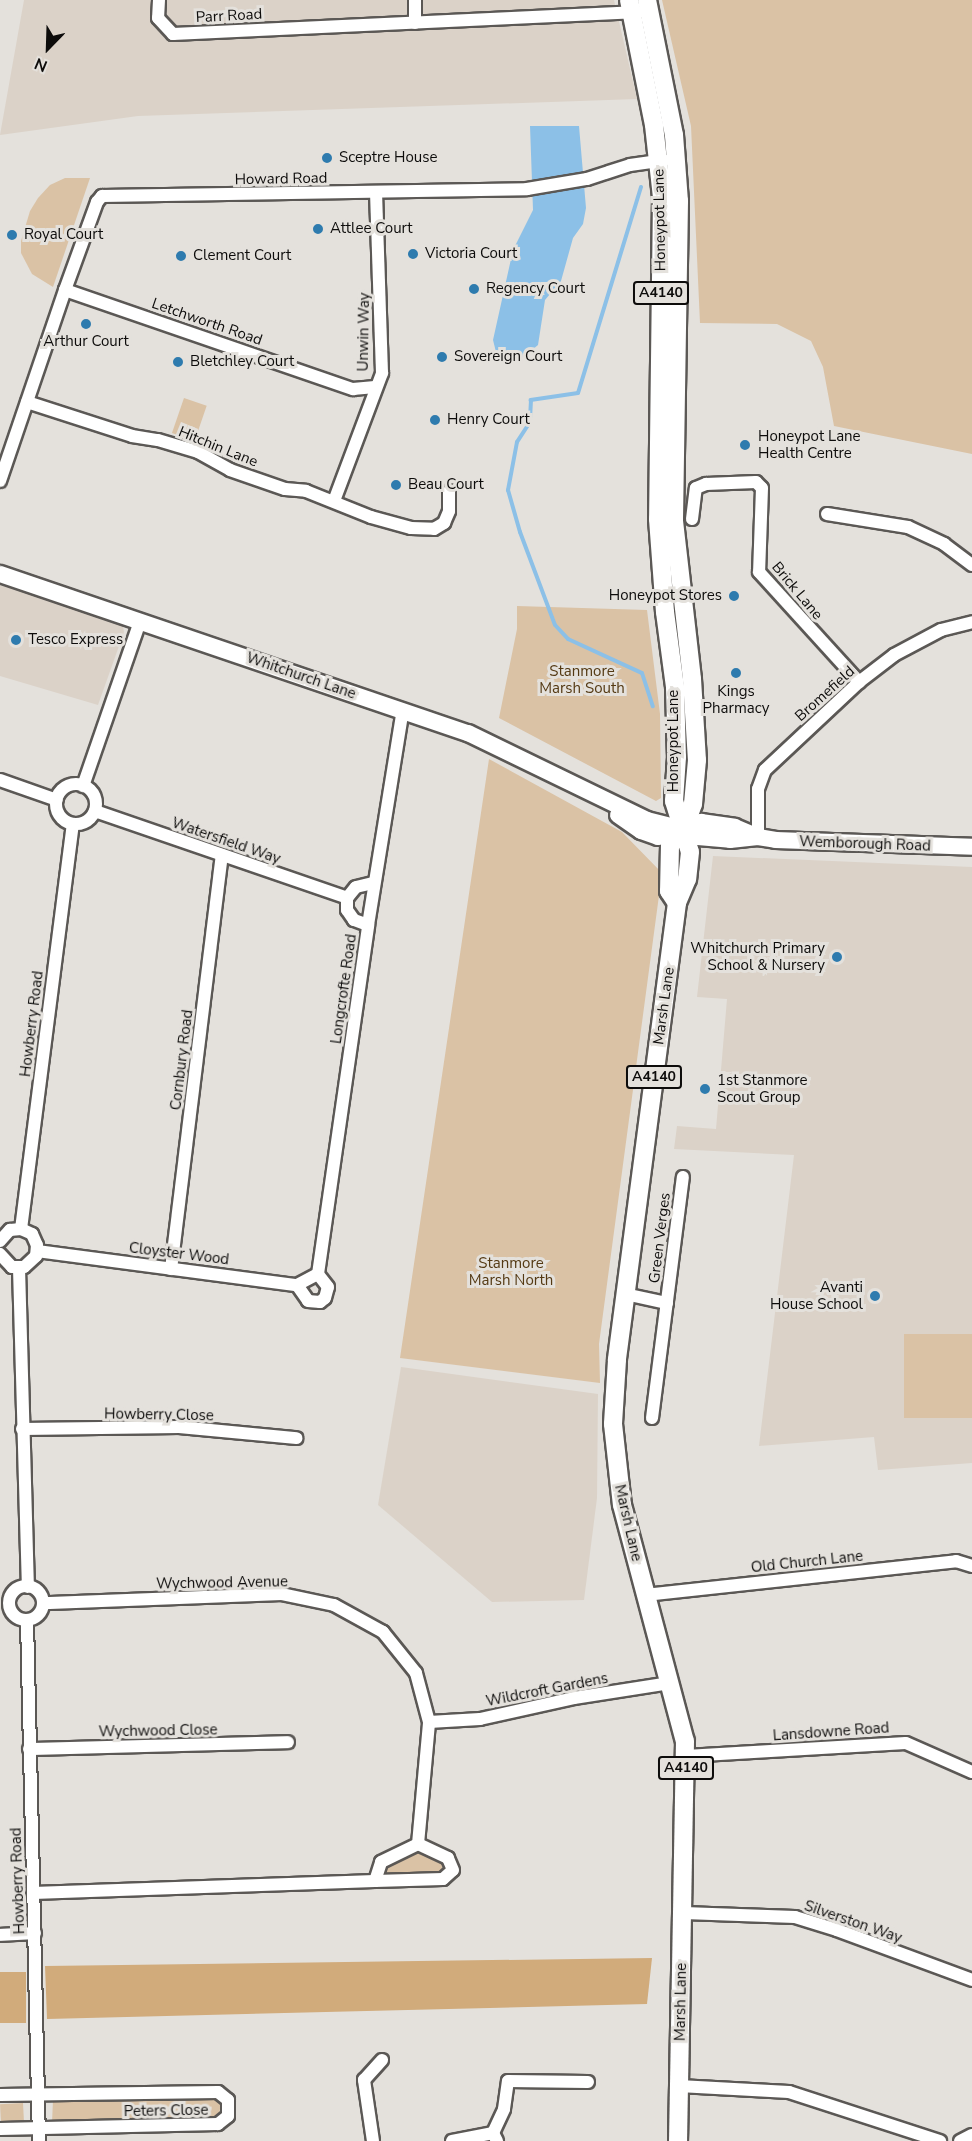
<!DOCTYPE html>
<html>
<head>
<meta charset="utf-8">
<style>
	body { margin:0 }
	#map { position:relative; width:972px; height:2141px; overflow:hidden; background:#e4e1dc; font-family:"Nunito Sans",sans-serif }
	div>[style] { position:absolute }
	[style*='--x'] { left:calc(var(--x)*1px); top:calc(var(--y)*1px); width:calc(var(--w)*1px); rotate:calc(var(--a)*1deg) }
	.built>* { inset:0; background:#dbd2c8 }
	.green>* { inset:0; background:#dac2a5; transform-origin:0 0 }
	.forest>* { inset:0; background:#d1ab7b; transform-origin:0 0 }
	.water>* { inset:0; background:#8cc0e7 }
	.stream>* { height:4px; margin:-2px; padding:0 2px; transform-origin:2px; border-radius:2px; background:#8cc0e7 }
	.roads { filter:drop-shadow(2px 0 #5b5855) drop-shadow(-2px 0 #5b5855) drop-shadow(0 2px #5b5855) drop-shadow(0 -2px #5b5855) }
	.street>* { height:12px; margin:-6px; padding:0 6px; transform-origin:6px; border-radius:6px; background:#fff }
	.street>.ring { margin:-6px; padding:0; box-sizing:content-box; background:none; border:12px solid #fff; border-radius:50% }
	.secondary>* { height:16px; margin:-8px; padding:0 8px; transform-origin:8px; border-radius:8px; background:#fff }
	.primary>* { height:18px; margin:-9px; padding:0 9px; transform-origin:9px; border-radius:9px; background:#fff }
	.dots>* { width:16px; height:16px; translate:-50% -50%; box-sizing:border-box; border:3px solid #e4e1dc; border-radius:50% }
	span { translate:-50% -50%; white-space:nowrap; text-align:center; line-height:1.15; -webkit-text-stroke:6px #e4e1dc; paint-order:stroke }
	.shield-label span { padding:2px 4px; background:#e4e1dc; border:2px solid; border-radius:4px; -webkit-text-stroke-width:0 }
	.shield-label { font-size:14px; color:#0d0c0b; font-weight:700 }
	.street-label { font-size:15px; color:#0d0c0b }
	.poi-label { font-size:15px; color:#0d0c0b }
	.left { translate:0 -50%; text-align:left }
	.right { translate:-100% -50%; text-align:right }
	.park-label { font-size:15px; color:#543913 }
	.north { position:absolute; left:18px; top:18px; width:60px; height:60px; -webkit-text-stroke:4px #e4e1dc; paint-order:stroke; rotate:203deg; font-size:16px; font-weight:700; line-height:24px; text-align:center; color:#0d0c0b }
	.north::after { content:''; display:block; margin:auto; width:21px; height:27px; background:#0d0c0b; clip-path:polygon(50% 0,100% 100%,50% 72%,0 100%) }
</style>
</head>
<body>
<div id="map">
	<div class="built">
		<i style="clip-path:polygon(24px 0,614px 0,637px 99px,138px 116px,0 135px)"></i>
		<i style="clip-path:polygon(0 585px,117px 622px,123px 626px,124px 632px,98px 705px,0 676px)"></i>
		<i style="clip-path:polygon(713px 856px,972px 867px,972px 1463px,878px 1470px,874px 1437px,759px 1446px,794px 1155px,674px 1149px,677px 1126px,716px 1129px,727px 999px,697px 997px)"></i>
		<i style="clip-path:polygon(401px 1367px,598px 1394px,597px 1498px,584px 1600px,492px 1602px,378px 1505px)"></i>
	</div>
	<div class="green">
		<i style="clip-path:polygon(662px 0,972px 0,972px 454px,834px 426px,823px 367px,811px 341px,777px 324px,700px 323px,691px 126px)"></i>
		<i style="clip-path:polygon(65px 178px,90px 178px,53px 287px,32px 274px,21px 253px,21px 241px,30px 211px,38px 198px,50px 185px)"></i>
		<i style="left:184px;top:398px;width:24px;height:37px;rotate:19deg"></i>
		<i style="clip-path:polygon(517px 606px,647px 610px,660px 714px,661px 798px,656px 801px,499px 718px,517px 629px)"></i>
		<i style="clip-path:polygon(489px 759px,622px 832px,662px 873px,599px 1344px,600px 1383px,400px 1358px)"></i>
		<i style="left:972px;top:1334px;width:84px;height:68px;rotate:90deg"></i>
		<i style="clip-path:polygon(418px 1851px,443px 1863px,442px 1874px,387px 1874px,385px 1865px)"></i>
		<i style="clip-path:polygon(221px 2099px,219px 2119px,52px 2123px,53px 2100px)"></i>
		<i style="left:23px;top:2103px;width:20px;height:23px;rotate:87deg"></i>
	</div>
	<div class="forest">
		<i style="clip-path:polygon(652px 1958px,647px 2004px,47px 2019px,45px 1966px)"></i>
		<i style="left:0;top:1972px;width:26px;height:51px"></i>
	</div>
	<div class="water">
		<i style="clip-path:polygon(530px 126px,579px 126px,586px 208px,583px 224px,573px 238px,561px 281px,545px 300px,538px 345px,521px 359px,503px 357px,496px 352px,493px 340px,513px 250px,533px 210px)"></i>
	</div>
	<div class="stream">
		<i style="--x:641;--y:187;--w:215;--a:107"></i>
		<i style="--x:578;--y:393;--w:48;--a:171.5"></i>
		<i style="--x:531;--y:400;--w:22;--a:93"></i>
		<i style="--x:530;--y:422;--w:24;--a:123"></i>
		<i style="--x:517;--y:442;--w:49;--a:100.6"></i>
		<i style="--x:508;--y:490;--w:44;--a:74.1"></i>
		<i style="--x:520;--y:532;--w:99;--a:69.4"></i>
		<i style="--x:555;--y:625;--w:19;--a:47"></i>
		<i style="--x:568;--y:639;--w:81;--a:24.7"></i>
		<i style="--x:642;--y:673;--w:35;--a:72"></i>
	</div>
	<div class="roads">
		<div class="street">
			<i style="--x:159;--y:0;--w:18;--a:93"></i>
			<i style="--x:158;--y:18;--w:22;--a:47"></i>
			<i style="--x:173;--y:34;--w:466;--a:-2.7"></i>
			<i style="--x:415;--y:23;--w:23;--a:-90"></i>
			<i style="--x:65;--y:290;--w:305;--a:19"></i>
			<i style="--x:353;--y:389;--w:22;--a:-5"></i>
			<i style="--x:27;--y:402;--w:110;--a:17.9"></i>
			<i style="--x:132;--y:436;--w:26;--a:9"></i>
			<i style="--x:158;--y:440;--w:42;--a:16.7"></i>
			<i style="--x:198;--y:452;--w:37;--a:29"></i>
			<i style="--x:230;--y:470;--w:58;--a:19.1"></i>
			<i style="--x:285;--y:489;--w:21;--a:5"></i>
			<i style="--x:306;--y:491;--w:70;--a:21.8"></i>
			<i style="--x:371;--y:517;--w:41;--a:15.4"></i>
			<i style="--x:411;--y:528;--w:23;--a:2"></i>
			<i style="--x:434;--y:529;--w:12;--a:-31"></i>
			<i style="--x:444;--y:523;--w:13;--a:-67"></i>
			<i style="--x:449;--y:511;--w:20;--a:-90"></i>
			<i style="--x:0;--y:481;--w:202;--a:-71.2"></i>
			<i style="--x:65;--y:290;--w:94;--a:-70"></i>
			<i style="--x:97;--y:202;--w:8;--a:-50"></i>
			<i style="--x:102;--y:196;--w:425;--a:-0.9"></i>
			<i style="--x:527;--y:189;--w:61;--a:-9.5"></i>
			<i style="--x:587;--y:179;--w:45;--a:-18"></i>
			<i style="--x:630;--y:165;--w:34;--a:-8"></i>
			<i style="--x:334;--y:501;--w:137;--a:-69.4"></i>
			<i style="--x:382;--y:373;--w:181;--a:-91.9"></i>
			<i style="--x:827;--y:514;--w:82;--a:9.1"></i>
			<i style="--x:908;--y:527;--w:40;--a:25"></i>
			<i style="--x:944;--y:544;--w:35;--a:37"></i>
			<i style="--x:692;--y:519;--w:31;--a:-83"></i>
			<i style="--x:696;--y:488;--w:11;--a:-22"></i>
			<i style="--x:706;--y:484;--w:50;--a:-2.3"></i>
			<i style="--x:756;--y:482;--w:8;--a:45"></i>
			<i style="--x:762;--y:488;--w:84;--a:92"></i>
			<i style="--x:759;--y:572;--w:149;--a:47.7"></i>
			<i style="--x:0;--y:780;--w:60;--a:19.3"></i>
			<i class="ring" style="left:56px;top:784px;width:28px;height:28px"></i>
			<i style="--x:83;--y:786;--w:175;--a:-70.9"></i>
			<i style="--x:95;--y:811;--w:267;--a:19"></i>
			<i style="--x:758;--y:837;--w:48;--a:-90"></i>
			<i style="--x:758;--y:789;--w:20;--a:-70"></i>
			<i style="--x:765;--y:770;--w:129;--a:-43.1"></i>
			<i style="--x:859;--y:682;--w:44;--a:-37.6"></i>
			<i style="--x:894;--y:655;--w:53;--a:-28"></i>
			<i style="--x:941;--y:630;--w:32;--a:-14"></i>
			<i style="--x:368;--y:925;--w:15;--a:-160"></i>
			<i style="--x:354;--y:920;--w:12;--a:-125"></i>
			<i style="--x:347;--y:910;--w:12;--a:-90"></i>
			<i style="--x:347;--y:898;--w:14;--a:-51"></i>
			<i style="--x:356;--y:887;--w:18;--a:-13"></i>
			<i style="--x:21;--y:1229;--w:408;--a:-82.7"></i>
			<i style="--x:0;--y:1241;--w:15;--a:-48"></i>
			<i style="--x:10;--y:1230;--w:11;--a:-5"></i>
			<i style="--x:21;--y:1229;--w:12;--a:24"></i>
			<i style="--x:32;--y:1234;--w:12;--a:66"></i>
			<i style="--x:37;--y:1245;--w:11;--a:95"></i>
			<i style="--x:36;--y:1256;--w:16;--a:137"></i>
			<i style="--x:24;--y:1267;--w:12;--a:180"></i>
			<i style="--x:12;--y:1267;--w:18;--a:-133"></i>
			<i style="--x:37;--y:1251;--w:262;--a:7.5"></i>
			<i style="--x:297;--y:1285;--w:24;--a:-28"></i>
			<i style="--x:318;--y:1274;--w:353;--a:-81.8"></i>
			<i style="--x:368;--y:925;--w:218;--a:-80.8"></i>
			<i style="--x:19;--y:1268;--w:319;--a:88.4"></i>
			<i style="--x:171;--y:1269;--w:417;--a:-83"></i>
			<i style="--x:297;--y:1285;--w:19;--a:55"></i>
			<i style="--x:308;--y:1301;--w:12;--a:5"></i>
			<i style="--x:320;--y:1302;--w:6;--a:-39"></i>
			<i style="--x:325;--y:1298;--w:11;--a:-75"></i>
			<i style="--x:328;--y:1287;--w:16;--a:-128"></i>
			<i style="--x:625;--y:1294;--w:43;--a:12.1"></i>
			<i style="--x:652;--y:1418;--w:243;--a:-82.7"></i>
			<i style="--x:22;--y:1429;--w:157;--a:-0.7"></i>
			<i style="--x:179;--y:1427;--w:118;--a:5.4"></i>
			<i class="ring" style="left:9px;top:1586px;width:22px;height:22px"></i>
			<i style="--x:645;--y:1595;--w:313;--a:-6.2"></i>
			<i style="--x:956;--y:1561;--w:17;--a:17"></i>
			<i style="--x:27;--y:1620;--w:521;--a:88.68"></i>
			<i style="--x:429;--y:1722;--w:51;--a:-3.4"></i>
			<i style="--x:480;--y:1719;--w:96;--a:-12.6"></i>
			<i style="--x:574;--y:1698;--w:97;--a:-8.9"></i>
			<i style="--x:29;--y:1749;--w:259;--a:-1.5"></i>
			<i style="--x:686;--y:1756;--w:220;--a:-3.4"></i>
			<i style="--x:906;--y:1743;--w:72;--a:23.7"></i>
			<i style="--x:375;--y:1881;--w:68;--a:-1.7"></i>
			<i style="--x:443;--y:1879;--w:13;--a:-42"></i>
			<i style="--x:453;--y:1870;--w:13;--a:-113"></i>
			<i style="--x:448;--y:1858;--w:33;--a:-155"></i>
			<i style="--x:33;--y:1893;--w:342;--a:-2"></i>
			<i style="--x:375;--y:1881;--w:20;--a:-72"></i>
			<i style="--x:381;--y:1862;--w:41;--a:-25.9"></i>
			<i style="--x:418;--y:1844;--w:122;--a:-84.8"></i>
			<i style="--x:429;--y:1722;--w:51;--a:-104.9"></i>
			<i style="--x:416;--y:1673;--w:53;--a:-128.8"></i>
			<i style="--x:383;--y:1632;--w:56;--a:-151.1"></i>
			<i style="--x:334;--y:1605;--w:53;--a:-168.1"></i>
			<i style="--x:282;--y:1594;--w:239;--a:177.8"></i>
			<i style="--x:684;--y:1913;--w:111;--a:2.1"></i>
			<i style="--x:795;--y:1917;--w:44;--a:17.2"></i>
			<i style="--x:837;--y:1930;--w:144;--a:20.3"></i>
			<i style="--x:0;--y:1935;--w:35;--a:-3"></i>
			<i style="--x:679;--y:2086;--w:110;--a:3.1"></i>
			<i style="--x:789;--y:2092;--w:159;--a:18"></i>
			<i style="--x:0;--y:2095;--w:218;--a:-0.8"></i>
			<i style="--x:218;--y:2092;--w:13;--a:39"></i>
			<i style="--x:228;--y:2100;--w:16;--a:90"></i>
			<i style="--x:228;--y:2116;--w:13;--a:141"></i>
			<i style="--x:218;--y:2124;--w:218;--a:178.7"></i>
			<i style="--x:373;--y:2141;--w:62;--a:-98.4"></i>
			<i style="--x:364;--y:2080;--w:27;--a:-48"></i>
			<i style="--x:452;--y:2141;--w:42;--a:-11"></i>
			<i style="--x:497;--y:2141;--w:9;--a:-117"></i>
			<i style="--x:493;--y:2133;--w:26;--a:-65"></i>
			<i style="--x:504;--y:2109;--w:28;--a:-82"></i>
			<i style="--x:508;--y:2081;--w:80;--a:0.7"></i>
			<i style="--x:960;--y:2141;--w:13;--a:-27"></i>
		</div>
		<div class="secondary">
			<i style="--x:0;--y:574;--w:494;--a:18.8"></i>
			<i style="--x:468;--y:733;--w:199;--a:25.9"></i>
			<i style="--x:647;--y:820;--w:38;--a:14"></i>
			<i style="--x:684;--y:829;--w:16;--a:30"></i>
			<i style="--x:698;--y:837;--w:32;--a:5"></i>
			<i style="--x:730;--y:840;--w:28;--a:-6"></i>
			<i style="--x:618;--y:815;--w:28;--a:35"></i>
			<i style="--x:641;--y:831;--w:18;--a:19"></i>
			<i style="--x:658;--y:837;--w:46;--a:-19.2"></i>
			<i style="--x:701;--y:822;--w:34;--a:8"></i>
			<i style="--x:735;--y:827;--w:25;--a:23"></i>
			<i style="--x:758;--y:837;--w:18;--a:9"></i>
			<i style="--x:776;--y:840;--w:196;--a:2"></i>
		</div>
		<div class="primary">
			<i style="--x:629;--y:0;--w:127;--a:78.7"></i>
			<i style="--x:654;--y:125;--w:72;--a:83.7"></i>
			<i style="--x:662;--y:197;--w:322;--a:90.7"></i>
			<i style="--x:658;--y:519;--w:93;--a:85.7"></i>
			<i style="--x:665;--y:612;--w:76;--a:82.4"></i>
			<i style="--x:675;--y:687;--w:70;--a:88.4"></i>
			<i style="--x:677;--y:757;--w:44;--a:93.9"></i>
			<i style="--x:674;--y:801;--w:53;--a:72.6"></i>
			<i style="--x:690;--y:852;--w:27;--a:96"></i>
			<i style="--x:687;--y:879;--w:26;--a:113"></i>
			<i style="--x:677;--y:903;--w:461;--a:97.5"></i>
			<i style="--x:617;--y:1360;--w:64;--a:93.6"></i>
			<i style="--x:613;--y:1424;--w:81;--a:83.7"></i>
			<i style="--x:622;--y:1505;--w:244;--a:75.1"></i>
			<i style="--x:685;--y:1741;--w:400;--a:91"></i>
			<i style="--x:647;--y:0;--w:138;--a:78.7"></i>
			<i style="--x:674;--y:135;--w:66;--a:85.7"></i>
			<i style="--x:679;--y:201;--w:320;--a:90.9"></i>
			<i style="--x:674;--y:521;--w:159;--a:83.5"></i>
			<i style="--x:692;--y:679;--w:81;--a:86.5"></i>
			<i style="--x:697;--y:760;--w:44;--a:95.2"></i>
			<i style="--x:693;--y:804;--w:27;--a:110"></i>
			<i style="--x:684;--y:829;--w:21;--a:131"></i>
			<i style="--x:670;--y:845;--w:46;--a:91.2"></i>
			<i style="--x:669;--y:891;--w:14;--a:56"></i>
		</div>
	</div>
	<div class="dots">
		<i style="left:327px;top:158px;background:#2e7bae"></i>
		<i style="left:318px;top:229px;background:#2e7bae"></i>
		<i style="left:12px;top:235px;background:#2e7bae"></i>
		<i style="left:413px;top:254px;background:#2e7bae"></i>
		<i style="left:181px;top:256px;background:#2e7bae"></i>
		<i style="left:474px;top:289px;background:#2e7bae"></i>
		<i style="left:86px;top:324px;background:#2e7bae"></i>
		<i style="left:442px;top:357px;background:#2e7bae"></i>
		<i style="left:178px;top:362px;background:#2e7bae"></i>
		<i style="left:435px;top:420px;background:#2e7bae"></i>
		<i style="left:745px;top:445px;background:#2e7bae"></i>
		<i style="left:396px;top:485px;background:#2e7bae"></i>
		<i style="left:734px;top:596px;background:#2e7bae"></i>
		<i style="left:16px;top:640px;background:#2e7bae"></i>
		<i style="left:736px;top:673px;background:#2e7bae"></i>
		<i style="left:837px;top:957px;background:#2e7bae"></i>
		<i style="left:705px;top:1089px;background:#2e7bae"></i>
		<i style="left:875px;top:1296px;background:#2e7bae"></i>
	</div>
	<div class="shield-label">
		<span style="left:661px;top:293px">A4140</span>
		<span style="left:654px;top:1077px">A4140</span>
		<span style="left:686px;top:1768px">A4140</span>
	</div>
	<div class="street-label">
		<span style="left:229px;top:16px;rotate:-3deg">Parr Road</span>
		<span style="left:281px;top:179px;rotate:-1deg">Howard Road</span>
		<span style="left:660px;top:220px;rotate:-91deg">Honeypot Lane</span>
		<span style="left:207px;top:322px;rotate:19deg">Letchworth Road</span>
		<span style="left:364px;top:332px;rotate:-89deg">Unwin Way</span>
		<span style="left:218px;top:447px;rotate:22deg">Hitchin Lane</span>
		<span style="left:797px;top:591px;rotate:50deg">Brick Lane</span>
		<span style="left:301px;top:676px;rotate:19deg">Whitchurch Lane</span>
		<span style="left:825px;top:694px;rotate:-42deg">Bromefield</span>
		<span style="left:674px;top:741px;rotate:-90deg">Honeypot Lane</span>
		<span style="left:226px;top:841px;rotate:19deg">Watersfield Way</span>
		<span style="left:865px;top:844px;rotate:2deg">Wemborough Road</span>
		<span style="left:344px;top:989px;rotate:-82deg">Longcrofte Road</span>
		<span style="left:664px;top:1006px;rotate:-82deg">Marsh Lane</span>
		<span style="left:32px;top:1024px;rotate:-83deg">Howberry Road</span>
		<span style="left:182px;top:1060px;rotate:-83deg">Cornbury Road</span>
		<span style="left:660px;top:1238px;rotate:-83deg">Green Verges</span>
		<span style="left:179px;top:1254px;rotate:7deg">Cloyster Wood</span>
		<span style="left:159px;top:1415px;rotate:1deg">Howberry Close</span>
		<span style="left:628px;top:1523px;rotate:77deg">Marsh Lane</span>
		<span style="left:807px;top:1562px;rotate:-6deg">Old Church Lane</span>
		<span style="left:222px;top:1583px;rotate:-1deg">Wychwood Avenue</span>
		<span style="left:547px;top:1690px;rotate:-11deg">Wildcroft Gardens</span>
		<span style="left:158px;top:1731px;rotate:-1deg">Wychwood Close</span>
		<span style="left:831px;top:1732px;rotate:-4deg">Lansdowne Road</span>
		<span style="left:18px;top:1881px;rotate:-92deg">Howberry Road</span>
		<span style="left:853px;top:1922px;rotate:19deg">Silverston Way</span>
		<span style="left:681px;top:2002px;rotate:-89deg">Marsh Lane</span>
		<span style="left:166px;top:2111px;rotate:-1deg">Peters Close</span>
	</div>
	<div class="poi-label">
		<span class="left" style="left:339px;top:158px">Sceptre House</span>
		<span class="left" style="left:330px;top:229px">Attlee Court</span>
		<span class="left" style="left:24px;top:235px">Royal Court</span>
		<span class="left" style="left:425px;top:254px">Victoria Court</span>
		<span class="left" style="left:193px;top:256px">Clement Court</span>
		<span class="left" style="left:486px;top:289px">Regency Court</span>
		<span style="left:86px;top:342px">Arthur Court</span>
		<span class="left" style="left:454px;top:357px">Sovereign Court</span>
		<span class="left" style="left:190px;top:362px">Bletchley Court</span>
		<span class="left" style="left:447px;top:420px">Henry Court</span>
		<span class="left" style="left:758px;top:445px">Honeypot Lane<br>Health Centre</span>
		<span class="left" style="left:408px;top:485px">Beau Court</span>
		<span class="right" style="left:722px;top:596px">Honeypot Stores</span>
		<span class="left" style="left:28px;top:640px">Tesco Express</span>
		<span style="left:736px;top:700px">Kings<br>Pharmacy</span>
		<span class="right" style="left:825px;top:957px">Whitchurch Primary<br>School &amp; Nursery</span>
		<span class="left" style="left:717px;top:1089px">1st Stanmore<br>Scout Group</span>
		<span class="right" style="left:863px;top:1296px">Avanti<br>House School</span>
	</div>
	<div class="park-label">
		<span style="left:582px;top:680px">Stanmore<br>Marsh South</span>
		<span style="left:511px;top:1272px">Stanmore<br>Marsh North</span>
	</div>
	<div class="north">N</div>
</div>
</body>
</html>
